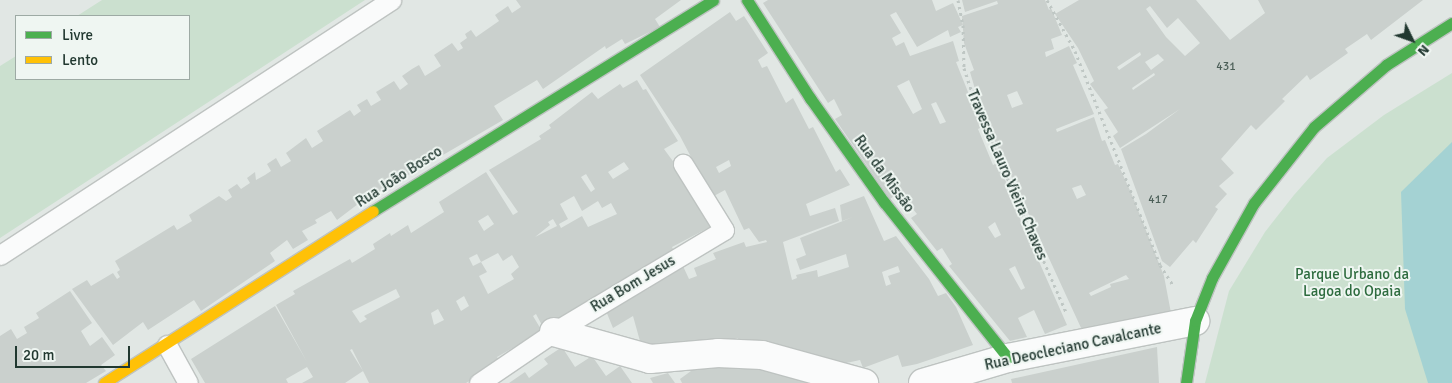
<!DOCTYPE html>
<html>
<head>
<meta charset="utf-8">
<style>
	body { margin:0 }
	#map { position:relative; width:1452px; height:383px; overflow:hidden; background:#e1e7e4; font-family:Signika,sans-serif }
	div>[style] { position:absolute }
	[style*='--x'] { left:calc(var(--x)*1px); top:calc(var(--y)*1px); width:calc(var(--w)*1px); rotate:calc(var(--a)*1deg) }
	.green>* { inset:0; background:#cbe0cf }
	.water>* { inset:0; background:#a4d2d3 }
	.building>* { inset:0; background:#cad0cd }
	.path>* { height:3px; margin-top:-1.5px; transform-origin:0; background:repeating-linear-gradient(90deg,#bfc7c4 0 2.5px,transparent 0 6.5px) }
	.roads { filter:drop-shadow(1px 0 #bec3c1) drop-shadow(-1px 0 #bec3c1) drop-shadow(0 1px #bec3c1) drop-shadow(0 -1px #bec3c1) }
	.lane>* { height:19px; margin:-9.5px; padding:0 9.5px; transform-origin:9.5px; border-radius:9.5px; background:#fafbfb }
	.street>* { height:28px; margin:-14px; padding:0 14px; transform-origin:14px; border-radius:14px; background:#fafbfb }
	.fast>* { height:11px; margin:-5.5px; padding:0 5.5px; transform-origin:5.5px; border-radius:5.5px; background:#4caf50 }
	.slow>* { height:11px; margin:-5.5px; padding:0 5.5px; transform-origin:5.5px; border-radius:5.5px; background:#ffc107 }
	span { translate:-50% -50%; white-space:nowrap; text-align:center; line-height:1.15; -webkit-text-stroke:4px #eff6f2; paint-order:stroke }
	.number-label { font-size:12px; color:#4c5f58 }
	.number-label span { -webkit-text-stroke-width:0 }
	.street-label { font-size:15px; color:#213830 }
	.park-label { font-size:15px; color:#2e6c3f }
	.legend { position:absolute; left:15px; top:15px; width:175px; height:65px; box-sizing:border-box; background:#eff6f2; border:1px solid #9daaa4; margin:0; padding:6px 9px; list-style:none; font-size:15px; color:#213830 }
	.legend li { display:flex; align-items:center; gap:10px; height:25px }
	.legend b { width:25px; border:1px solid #9daaa4 }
	.north { position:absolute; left:1387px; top:15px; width:50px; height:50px; -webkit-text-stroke:4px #eff6f2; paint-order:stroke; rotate:132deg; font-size:14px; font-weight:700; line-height:20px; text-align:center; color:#213830 }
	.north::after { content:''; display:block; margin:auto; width:18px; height:22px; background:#213830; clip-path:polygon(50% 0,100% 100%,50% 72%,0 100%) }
	.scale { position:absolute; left:15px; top:346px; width:115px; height:22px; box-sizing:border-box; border:2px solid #213830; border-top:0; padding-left:6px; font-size:15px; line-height:18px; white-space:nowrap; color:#213830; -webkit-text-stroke:4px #eff6f2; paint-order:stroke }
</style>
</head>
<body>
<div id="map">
	<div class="green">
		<i style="clip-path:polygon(102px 0,365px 0,0 238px,0 66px,16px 56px,16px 79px,189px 79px,189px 16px,77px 16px)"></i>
		<i style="clip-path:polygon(1452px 73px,1452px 383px,1205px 383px,1229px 291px,1265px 232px,1294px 195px,1327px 158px,1384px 115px)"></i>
	</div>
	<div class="water">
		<i style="clip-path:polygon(1452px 142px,1452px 383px,1428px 383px,1405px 309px,1401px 192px)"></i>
	</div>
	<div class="building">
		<i style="clip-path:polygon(516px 0,681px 0,655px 19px,660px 27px,625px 44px,622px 39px,606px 49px,605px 46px,543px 89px,537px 80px,494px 106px,503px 120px,376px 194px,375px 191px,337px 220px,331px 211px,315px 220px,317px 223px,302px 231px,308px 240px,293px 249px,287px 240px,270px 253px,275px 261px,201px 311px,194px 300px,148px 330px,143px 322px,113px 345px,72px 289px,87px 280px,91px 286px,113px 273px,117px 279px,120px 277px,117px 272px,120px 270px,115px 261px,174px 225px,177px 230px,192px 221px,189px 215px,219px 196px,226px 201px,232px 197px,228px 190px,237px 184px,241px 189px,250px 183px,247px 178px,255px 172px,256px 180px,265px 175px,271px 171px,267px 164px,276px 158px,281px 167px,291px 161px,286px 153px,306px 138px,312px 148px,323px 141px,317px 131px,350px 110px,354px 116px,361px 111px,357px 105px,367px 99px,371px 106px,381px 100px,376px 92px,394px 81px,400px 90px,408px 84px,402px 76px,412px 69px,419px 65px,425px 76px,441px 66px,434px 55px,452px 43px,458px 51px,463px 48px,460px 43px,467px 38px,465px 34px,471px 30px,476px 37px,499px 21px,495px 15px,508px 6px,512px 13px,521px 7px)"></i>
		<i style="clip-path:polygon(evenodd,768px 0,932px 0,936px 11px,953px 3px,963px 25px,958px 27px,961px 32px,950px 37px,948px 30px,917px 47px,896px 12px,890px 15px,901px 33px,892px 38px,896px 46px,904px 42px,910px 56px,953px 41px,959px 61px,956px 62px,982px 127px,978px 129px,993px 165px,997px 163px,1016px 203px,1014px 205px,1067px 325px,1045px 334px,1034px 310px,1018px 318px,1027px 337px,1010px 341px,949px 266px,952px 264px,942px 248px,937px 251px,911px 218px,917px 214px,899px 192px,890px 199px,835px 119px,842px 115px,834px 99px,828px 103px,763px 3px,768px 0,909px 80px,922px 109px,913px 114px,897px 86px,909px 80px,768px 0,936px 102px,946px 122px,940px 124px,931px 104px,936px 102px,768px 0,995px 222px,1001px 235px,995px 238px,988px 227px,995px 222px,768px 0,1015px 266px,1025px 288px,1021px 290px,1009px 269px,1015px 266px)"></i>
		<i style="clip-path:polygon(evenodd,962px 0,1045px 0,1049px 10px,1051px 8px,1062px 35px,1051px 39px,1054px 49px,1045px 52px,1046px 57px,1069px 46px,1077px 63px,1073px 65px,1094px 114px,1056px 129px,1057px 132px,1094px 117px,1102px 141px,1105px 140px,1115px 165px,1118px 164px,1132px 195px,1164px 276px,1171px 313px,1082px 330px,972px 91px,975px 89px,970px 72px,974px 70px,964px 43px,962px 16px,998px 4px,997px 1px,965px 12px,962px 0,1017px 91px,1023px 104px,1012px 108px,1007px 95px,1017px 91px,962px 0,1081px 185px,1086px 195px,1077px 199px,1072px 188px,1081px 185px,962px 0,1126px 275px,1129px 279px,1110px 284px,1111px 287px,1091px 296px,1089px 293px,1126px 275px)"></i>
		<i style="clip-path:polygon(evenodd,1079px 0,1196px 0,1230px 40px,1265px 13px,1258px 0,1423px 0,1371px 40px,1367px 34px,1345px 49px,1348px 53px,1310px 80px,1307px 75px,1282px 99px,1285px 101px,1256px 130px,1251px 125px,1221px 159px,1234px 173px,1219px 186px,1227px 194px,1215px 207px,1218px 209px,1196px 243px,1193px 240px,1170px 267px,1162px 261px,1121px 149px,1146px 134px,1180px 109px,1120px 148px,1113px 136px,1118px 132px,1104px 110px,1108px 108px,1090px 84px,1094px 81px,1078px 48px,1055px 14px,1079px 0,1150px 6px,1167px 28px,1178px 18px,1200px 43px,1185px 56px,1166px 37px,1146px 9px,1150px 6px,1079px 0,1140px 52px,1141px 55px,1119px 70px,1117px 67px,1140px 52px,1079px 0,1158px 54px,1164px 60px,1151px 70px,1145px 62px,1158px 54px,1079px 0,1154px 73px,1155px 75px,1133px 90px,1132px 88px,1154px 73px)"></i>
		<i style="clip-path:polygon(evenodd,730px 12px,736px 21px,744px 16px,768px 53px,758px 60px,762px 68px,767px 66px,786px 103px,793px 98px,809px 129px,813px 127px,836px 172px,840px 169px,850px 185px,806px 204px,810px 216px,835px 208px,839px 221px,783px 242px,792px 280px,797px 278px,796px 275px,817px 270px,818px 277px,849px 267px,846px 254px,800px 270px,796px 259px,806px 255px,800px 238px,853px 217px,842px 221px,840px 205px,864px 196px,884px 241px,896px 236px,929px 279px,938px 296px,946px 293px,956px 307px,973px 345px,917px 364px,902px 367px,898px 355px,863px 368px,860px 360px,837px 365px,741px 351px,738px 338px,716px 344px,643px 352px,633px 316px,613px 328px,606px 311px,650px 288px,648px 282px,682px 264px,689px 279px,697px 276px,694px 268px,716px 259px,713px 253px,744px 242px,746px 247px,767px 242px,766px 240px,759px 242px,749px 228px,744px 230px,725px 190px,712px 197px,680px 136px,640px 75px,730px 12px,729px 160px,731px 166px,719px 173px,716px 167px,729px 160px,730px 12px,898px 266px,900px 272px,888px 276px,891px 284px,886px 286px,882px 272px,898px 266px)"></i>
		<i style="clip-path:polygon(evenodd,637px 80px,643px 90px,646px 89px,678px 141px,664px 149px,686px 179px,710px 227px,672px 247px,676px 255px,545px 331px,536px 314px,533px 316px,542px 331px,497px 357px,500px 362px,466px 383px,369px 383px,352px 349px,350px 350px,363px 371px,345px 383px,302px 383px,313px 377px,307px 367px,286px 379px,288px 383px,205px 383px,191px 359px,275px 306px,307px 362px,276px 305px,295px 294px,293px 291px,350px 259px,352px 263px,375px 249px,373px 244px,390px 233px,391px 236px,408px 225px,411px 233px,444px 212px,439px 202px,486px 172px,513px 215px,518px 212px,489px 170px,541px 139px,539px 136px,551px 128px,549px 125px,592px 92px,598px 99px,620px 84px,623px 88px,637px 80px,624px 162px,629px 169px,613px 179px,608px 172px,624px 162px,637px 80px,586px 174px,595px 189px,591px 192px,581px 177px,586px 174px,637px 80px,574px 196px,582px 211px,598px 201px,602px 208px,611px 203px,617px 214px,588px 227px,582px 216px,561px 228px,559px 224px,568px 219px,560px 204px,574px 196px,637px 80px,488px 215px,494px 224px,484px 231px,478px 221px,488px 215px,637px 80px,553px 219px,557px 226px,535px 237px,550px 225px,548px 222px,553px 219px,637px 80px,498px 253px,503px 261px,512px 255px,519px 267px,511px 274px,514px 279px,488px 294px,479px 276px,487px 272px,481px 262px,473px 266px,469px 258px,477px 254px,481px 262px,498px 253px,637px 80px,396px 289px,400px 297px,364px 316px,367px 319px,360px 323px,352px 311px,396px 289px,637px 80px,464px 296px,469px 306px,461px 311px,456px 301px,464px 296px,637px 80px,438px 309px,444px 320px,434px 325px,431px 313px,438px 309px)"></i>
		<i style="clip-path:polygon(70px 291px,92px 323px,81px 331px,90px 346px,102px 337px,115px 355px,101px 365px,106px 371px,86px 383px,0 383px,0 336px,11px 329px,17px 339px,27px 333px,24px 327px,39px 318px,36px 313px)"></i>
		<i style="clip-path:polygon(562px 347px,575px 367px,592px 356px,606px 376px,620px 366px,632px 383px,509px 383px,525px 372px,529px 378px,548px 364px,544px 359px)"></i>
		<i style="clip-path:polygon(1157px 347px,1159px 383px,1012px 383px,1011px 379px)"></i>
		<i style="clip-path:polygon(730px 356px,825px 383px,682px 383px,680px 379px,691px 371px,690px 368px)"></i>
		<i style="clip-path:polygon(668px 373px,675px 383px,653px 383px,650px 378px)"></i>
	</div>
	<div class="path">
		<i style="--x:958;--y:0;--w:25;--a:79"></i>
		<i style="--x:963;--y:25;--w:43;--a:88.7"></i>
		<i style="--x:964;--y:68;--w:40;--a:72"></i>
		<i style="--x:976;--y:106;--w:225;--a:66.4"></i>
		<i style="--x:1047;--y:0;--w:58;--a:61.2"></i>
		<i style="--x:1075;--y:51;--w:230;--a:68.3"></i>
		<i style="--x:1160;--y:265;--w:24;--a:57"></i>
	</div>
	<div class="roads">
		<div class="lane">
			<i style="--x:0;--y:255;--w:467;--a:-33.1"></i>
			<i style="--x:167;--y:345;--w:43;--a:61.1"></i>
			<i style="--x:479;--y:383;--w:91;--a:-34.2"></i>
			<i style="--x:554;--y:332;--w:198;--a:-31"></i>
			<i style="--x:724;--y:230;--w:78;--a:-121.8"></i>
		</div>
		<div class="street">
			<i style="--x:554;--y:332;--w:100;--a:15.7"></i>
			<i style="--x:650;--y:359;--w:68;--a:-5"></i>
			<i style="--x:718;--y:353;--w:44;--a:2.6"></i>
			<i style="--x:762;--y:355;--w:106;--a:15.4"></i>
			<i style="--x:923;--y:383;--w:89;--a:-16.4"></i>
			<i style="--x:1008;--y:358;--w:191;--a:-11.2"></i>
		</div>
		<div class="fast">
			<i style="--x:747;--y:0;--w:117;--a:57.3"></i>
			<i style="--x:810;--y:98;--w:128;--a:54.6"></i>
			<i style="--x:884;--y:202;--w:199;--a:51.5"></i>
			<i style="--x:373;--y:211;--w:400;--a:-31.8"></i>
			<i style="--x:1186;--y:383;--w:63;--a:-81.7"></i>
			<i style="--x:1195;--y:321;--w:46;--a:-68.4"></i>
			<i style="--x:1212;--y:278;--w:86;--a:-60.8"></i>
			<i style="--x:1254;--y:203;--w:97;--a:-51.7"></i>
			<i style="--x:1314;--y:127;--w:95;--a:-40.7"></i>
			<i style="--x:1386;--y:65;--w:78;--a:-32.5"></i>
		</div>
		<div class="slow">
			<i style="--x:104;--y:383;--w:319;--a:-32.6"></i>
		</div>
	</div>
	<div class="number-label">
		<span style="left:1226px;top:67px">431</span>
		<span style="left:1158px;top:200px">417</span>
	</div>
	<div class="street-label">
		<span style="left:884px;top:174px;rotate:54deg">Rua da Missão</span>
		<span style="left:1007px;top:175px;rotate:67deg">Travessa Lauro Vieira Chaves</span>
		<span style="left:399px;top:177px;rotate:-33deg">Rua João Bosco</span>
		<span style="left:633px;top:284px;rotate:-31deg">Rua Bom Jesus</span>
		<span style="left:1073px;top:347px;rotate:-12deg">Rua Deocleciano Cavalcante</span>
	</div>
	<div class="park-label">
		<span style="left:1352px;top:283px">Parque Urbano da<br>Lagoa do Opaia</span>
	</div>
	<ul class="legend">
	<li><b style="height:6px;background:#4caf50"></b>Livre</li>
	<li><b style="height:6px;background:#ffc107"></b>Lento</li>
	</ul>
	<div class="north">N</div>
	<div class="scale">20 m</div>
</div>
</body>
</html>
